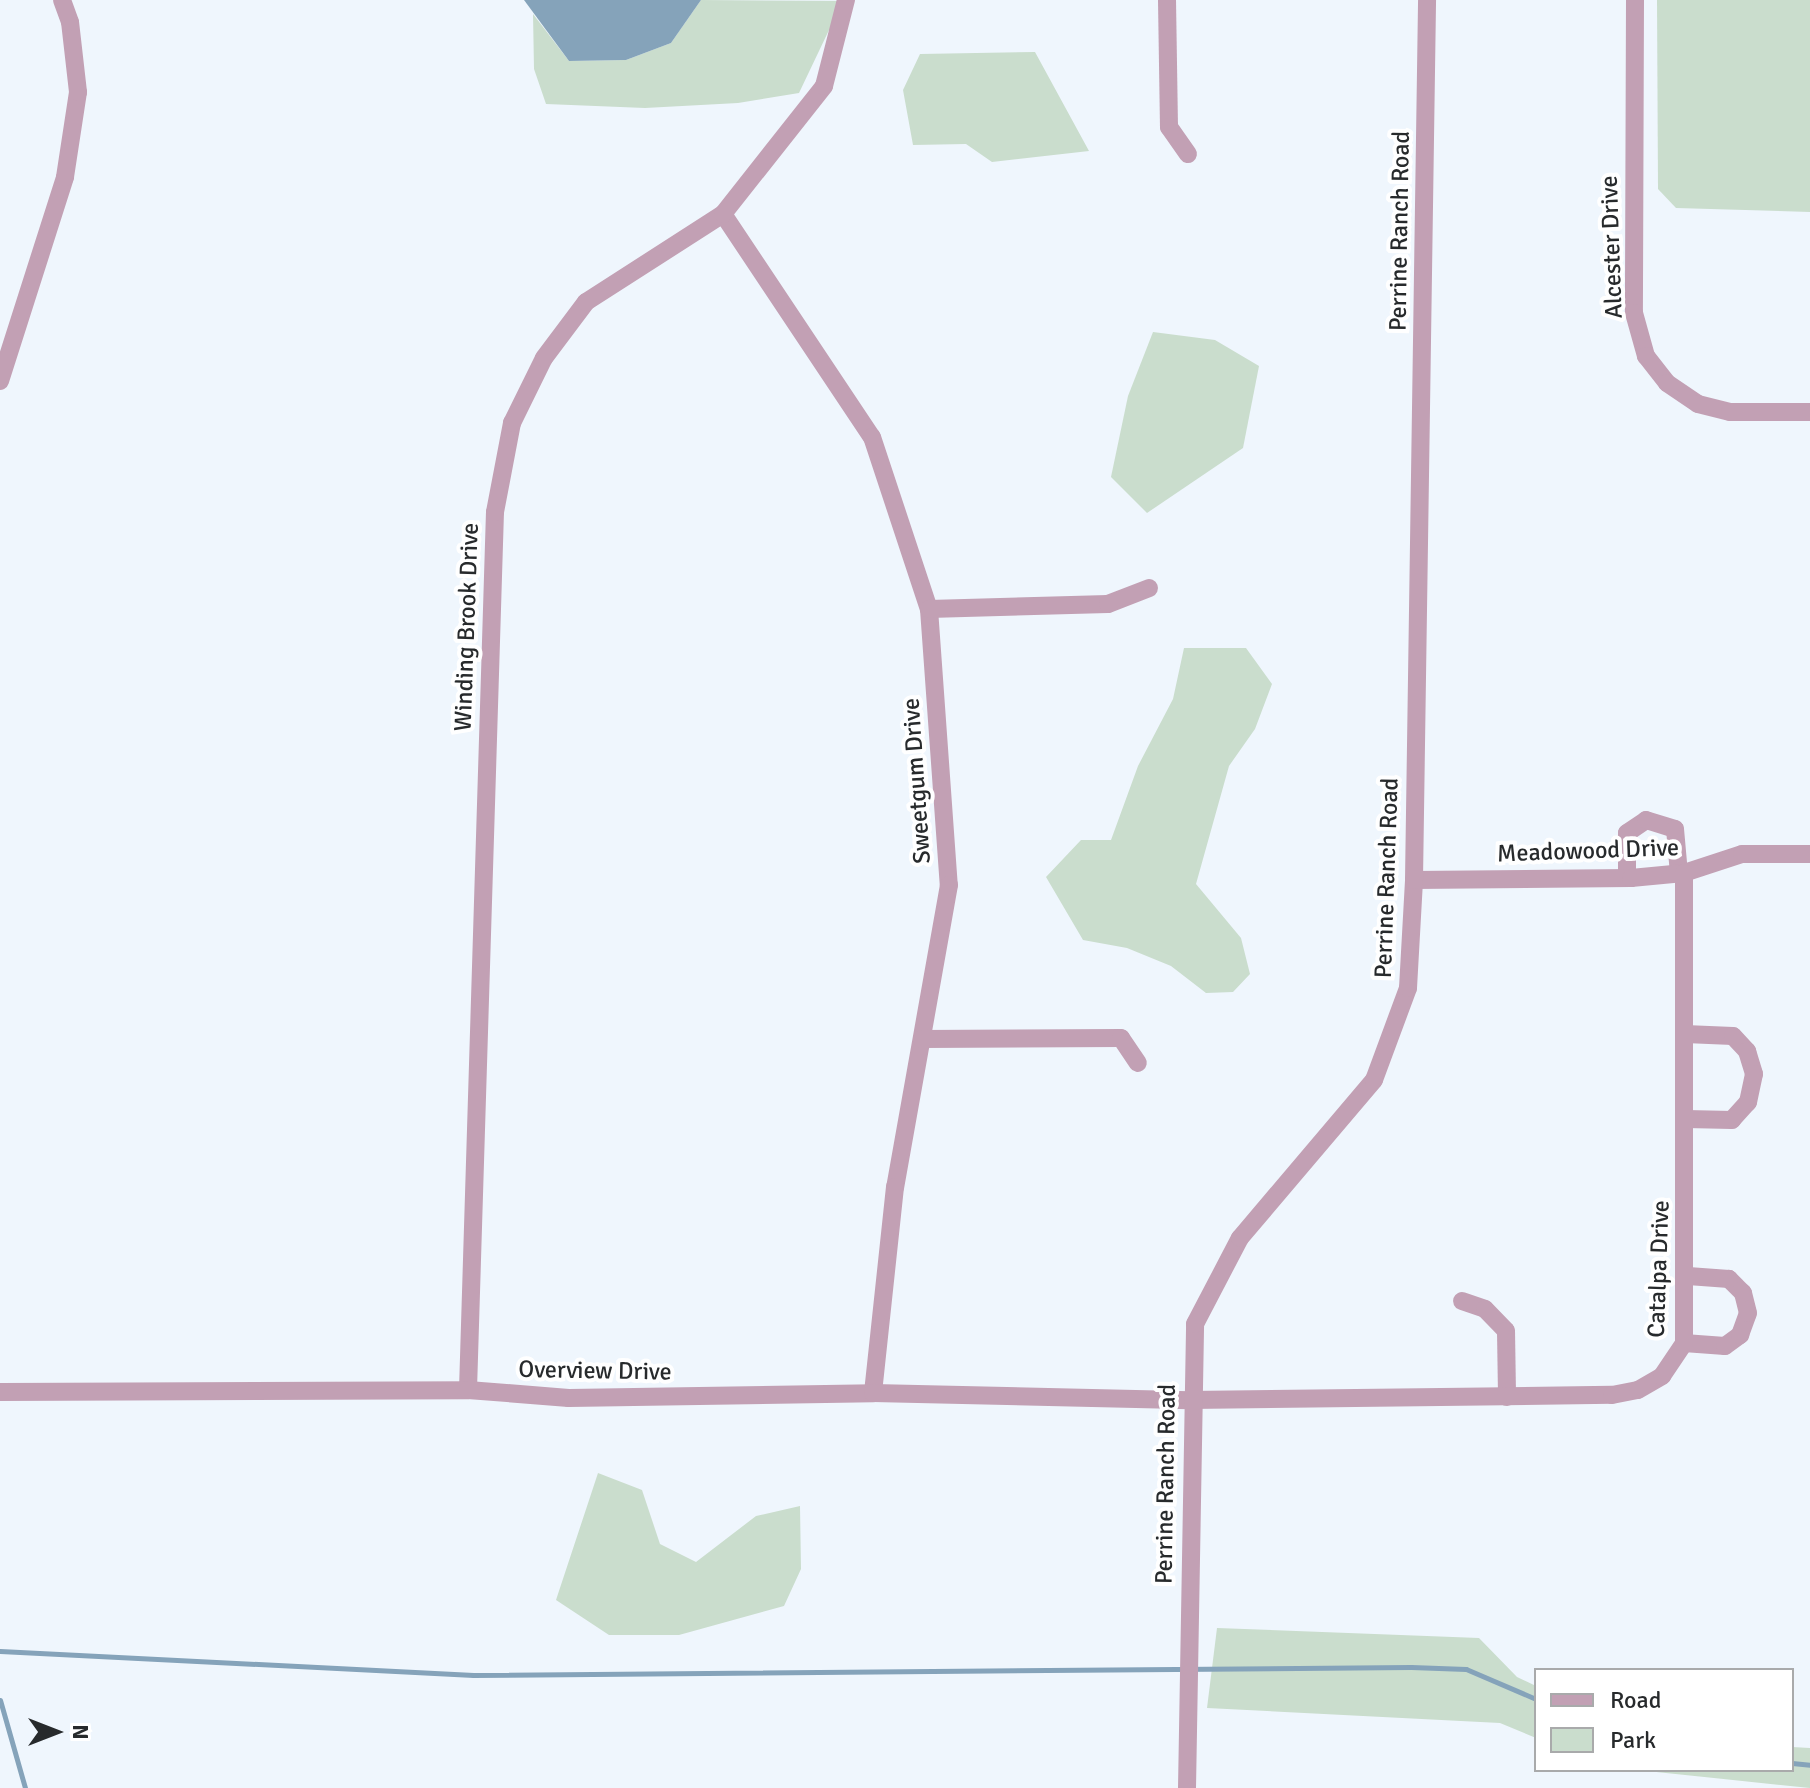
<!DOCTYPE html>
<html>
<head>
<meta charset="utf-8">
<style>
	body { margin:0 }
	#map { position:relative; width:1810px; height:1788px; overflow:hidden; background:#eff6fd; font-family:Signika,sans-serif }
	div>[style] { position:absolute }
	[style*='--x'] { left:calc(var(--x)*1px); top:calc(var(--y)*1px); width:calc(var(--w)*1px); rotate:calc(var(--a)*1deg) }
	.green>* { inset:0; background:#caddcd }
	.water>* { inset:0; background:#85a3ba }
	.stream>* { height:5px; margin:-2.5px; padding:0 2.5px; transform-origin:2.5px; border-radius:2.5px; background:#85a3ba }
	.minor>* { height:18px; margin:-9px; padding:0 9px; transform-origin:9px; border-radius:9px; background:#c2a0b4 }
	span { translate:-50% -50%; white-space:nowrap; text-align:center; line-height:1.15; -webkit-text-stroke:8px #fff; paint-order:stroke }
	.street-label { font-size:24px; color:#272a2c }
	.legend { position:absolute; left:1534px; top:1668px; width:260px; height:104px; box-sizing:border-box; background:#fff; border:2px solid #a9aaab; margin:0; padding:10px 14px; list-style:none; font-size:24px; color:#272a2c }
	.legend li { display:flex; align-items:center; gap:16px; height:40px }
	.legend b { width:40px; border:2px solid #a9aaab }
	.north { position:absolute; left:16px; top:1692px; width:80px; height:80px; -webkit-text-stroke:6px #fff; paint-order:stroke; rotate:90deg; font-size:22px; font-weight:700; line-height:32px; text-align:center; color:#272a2c }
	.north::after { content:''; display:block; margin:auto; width:28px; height:36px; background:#272a2c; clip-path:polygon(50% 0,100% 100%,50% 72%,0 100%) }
</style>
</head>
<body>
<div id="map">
	<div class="green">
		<i style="clip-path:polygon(701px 0,849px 1px,829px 30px,799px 93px,738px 103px,645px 108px,546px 104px,534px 69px,533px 14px,569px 61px,626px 60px,671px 43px)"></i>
		<i style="clip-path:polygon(1657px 0,1810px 0,1810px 212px,1676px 208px,1658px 189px)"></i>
		<i style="clip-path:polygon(1035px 52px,1089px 151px,992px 162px,966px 144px,913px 145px,903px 90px,920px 54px)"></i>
		<i style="clip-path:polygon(1153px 332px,1215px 340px,1259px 366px,1243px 448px,1147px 513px,1111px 477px,1128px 396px)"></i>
		<i style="clip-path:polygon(1184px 648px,1246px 648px,1272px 684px,1255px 729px,1229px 766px,1196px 884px,1241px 938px,1250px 974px,1233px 992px,1206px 993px,1171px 966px,1127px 948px,1083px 940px,1046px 877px,1081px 840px,1111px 840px,1138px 766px,1173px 699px)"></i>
		<i style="clip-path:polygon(598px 1473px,642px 1490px,660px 1544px,696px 1562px,756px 1516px,800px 1506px,801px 1569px,784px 1606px,679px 1635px,609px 1635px,556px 1600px)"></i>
		<i style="clip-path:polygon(1217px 1628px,1479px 1638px,1517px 1677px,1536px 1686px,1536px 1738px,1500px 1723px,1207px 1708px)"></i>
		<i style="clip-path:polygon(1792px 1747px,1810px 1748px,1810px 1788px,1637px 1770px,1792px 1770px)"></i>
	</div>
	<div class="water">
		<i style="clip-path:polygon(524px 0,701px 0,671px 43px,626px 60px,569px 61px)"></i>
	</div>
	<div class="stream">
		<i style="--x:0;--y:1651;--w:474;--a:2.9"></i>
		<i style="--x:473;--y:1675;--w:938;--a:-0.49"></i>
		<i style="--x:1411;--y:1667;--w:55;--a:2.1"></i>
		<i style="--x:1466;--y:1669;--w:76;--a:23.2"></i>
		<i style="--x:0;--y:1700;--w:91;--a:74.1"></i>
		<i style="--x:1792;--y:1763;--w:18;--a:6"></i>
	</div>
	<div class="minor">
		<i style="--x:1167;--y:0;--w:127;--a:89.1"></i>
		<i style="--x:1169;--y:127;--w:33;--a:55"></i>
		<i style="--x:1635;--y:0;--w:313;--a:90.2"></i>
		<i style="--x:1634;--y:313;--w:45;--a:74.4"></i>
		<i style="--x:1646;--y:356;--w:34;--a:52"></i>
		<i style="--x:1667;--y:383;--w:37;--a:34"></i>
		<i style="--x:1698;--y:404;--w:33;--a:14"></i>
		<i style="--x:1730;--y:412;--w:80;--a:0"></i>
		<i style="--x:723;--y:214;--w:268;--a:56.3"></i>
		<i style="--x:872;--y:437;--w:181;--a:71.7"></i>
		<i style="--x:929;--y:609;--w:277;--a:85.9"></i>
		<i style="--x:949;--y:885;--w:307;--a:100.1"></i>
		<i style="--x:895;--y:1187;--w:207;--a:96.1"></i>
		<i style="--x:0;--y:381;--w:214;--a:-72.3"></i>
		<i style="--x:65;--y:177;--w:86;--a:-81.3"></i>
		<i style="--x:78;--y:92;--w:70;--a:-96.5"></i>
		<i style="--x:70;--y:22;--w:23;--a:-110"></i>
		<i style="--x:929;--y:609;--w:179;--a:-1.6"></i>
		<i style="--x:1108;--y:604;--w:44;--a:-21.3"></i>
		<i style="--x:1627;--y:878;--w:45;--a:-90"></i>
		<i style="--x:1627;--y:833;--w:23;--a:-34"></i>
		<i style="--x:1646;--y:820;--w:30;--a:17"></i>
		<i style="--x:1675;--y:829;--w:45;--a:84.9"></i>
		<i style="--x:1414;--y:880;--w:217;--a:-0.5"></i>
		<i style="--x:1631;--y:878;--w:53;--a:-5.4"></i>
		<i style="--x:1684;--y:873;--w:61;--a:-18.1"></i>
		<i style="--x:1742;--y:854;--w:68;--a:0"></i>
		<i style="--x:1685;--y:1034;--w:48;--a:2.4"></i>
		<i style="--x:1733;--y:1036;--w:21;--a:47"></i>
		<i style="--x:1747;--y:1051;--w:24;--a:73"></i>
		<i style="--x:1754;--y:1074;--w:29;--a:102"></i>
		<i style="--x:1748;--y:1102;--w:24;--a:132"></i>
		<i style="--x:1732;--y:1120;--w:46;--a:-178.8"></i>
		<i style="--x:922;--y:1039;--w:199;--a:-0.3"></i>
		<i style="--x:1121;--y:1038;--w:30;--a:56"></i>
		<i style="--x:1462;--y:1301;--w:24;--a:19"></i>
		<i style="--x:1485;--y:1309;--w:30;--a:46"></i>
		<i style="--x:1506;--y:1331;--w:66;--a:89.1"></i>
		<i style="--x:1684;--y:1343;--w:41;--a:4.2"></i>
		<i style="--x:1725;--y:1346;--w:19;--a:-36"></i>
		<i style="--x:1740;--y:1335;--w:23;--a:-70"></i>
		<i style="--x:1748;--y:1313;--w:21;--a:-104"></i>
		<i style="--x:1743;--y:1293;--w:20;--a:-135"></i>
		<i style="--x:1729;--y:1279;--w:41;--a:-175.8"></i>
		<i style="--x:468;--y:1390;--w:878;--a:-88.24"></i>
		<i style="--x:495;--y:512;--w:91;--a:-79.2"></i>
		<i style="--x:512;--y:423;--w:72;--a:-63.8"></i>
		<i style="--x:544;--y:358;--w:70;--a:-53.1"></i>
		<i style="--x:586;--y:302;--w:163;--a:-32.7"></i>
		<i style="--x:723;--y:214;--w:163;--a:-51.7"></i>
		<i style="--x:824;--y:86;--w:89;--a:-75.7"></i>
		<i style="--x:0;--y:1392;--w:468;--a:-0.2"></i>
		<i style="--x:468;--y:1390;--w:101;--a:4.5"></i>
		<i style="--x:569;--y:1398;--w:304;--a:-0.9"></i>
		<i style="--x:873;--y:1393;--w:317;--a:1.3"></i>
		<i style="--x:1190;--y:1400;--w:422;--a:-0.7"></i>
		<i style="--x:1612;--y:1395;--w:26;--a:-11"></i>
		<i style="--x:1638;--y:1390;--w:28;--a:-30"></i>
		<i style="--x:1662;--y:1376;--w:40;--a:-56"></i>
		<i style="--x:1684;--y:1343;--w:470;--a:-90"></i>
		<i style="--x:1187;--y:1788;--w:464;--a:-89"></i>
		<i style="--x:1195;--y:1324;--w:97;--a:-62.4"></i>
		<i style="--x:1240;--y:1238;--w:207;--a:-49.7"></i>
		<i style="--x:1374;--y:1080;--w:98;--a:-69.7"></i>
		<i style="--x:1408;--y:988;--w:108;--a:-86.8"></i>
		<i style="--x:1414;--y:880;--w:880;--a:-89.15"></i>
	</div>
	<div class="street-label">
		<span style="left:1400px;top:231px;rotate:-89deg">Perrine Ranch Road</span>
		<span style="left:1612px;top:247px;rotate:-92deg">Alcester Drive</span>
		<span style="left:467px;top:627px;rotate:-88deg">Winding Brook Drive</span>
		<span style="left:917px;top:781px;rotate:-94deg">Sweetgum Drive</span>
		<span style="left:1588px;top:851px;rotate:-2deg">Meadowood Drive</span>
		<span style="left:1387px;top:878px;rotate:-88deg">Perrine Ranch Road</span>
		<span style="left:1659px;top:1269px;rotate:-88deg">Catalpa Drive</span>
		<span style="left:595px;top:1371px;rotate:1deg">Overview Drive</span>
		<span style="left:1166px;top:1484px;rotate:-89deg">Perrine Ranch Road</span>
	</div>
	<ul class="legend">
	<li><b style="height:10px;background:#c2a0b4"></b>Road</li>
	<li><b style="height:22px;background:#caddcd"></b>Park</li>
	</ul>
	<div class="north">N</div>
</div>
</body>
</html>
